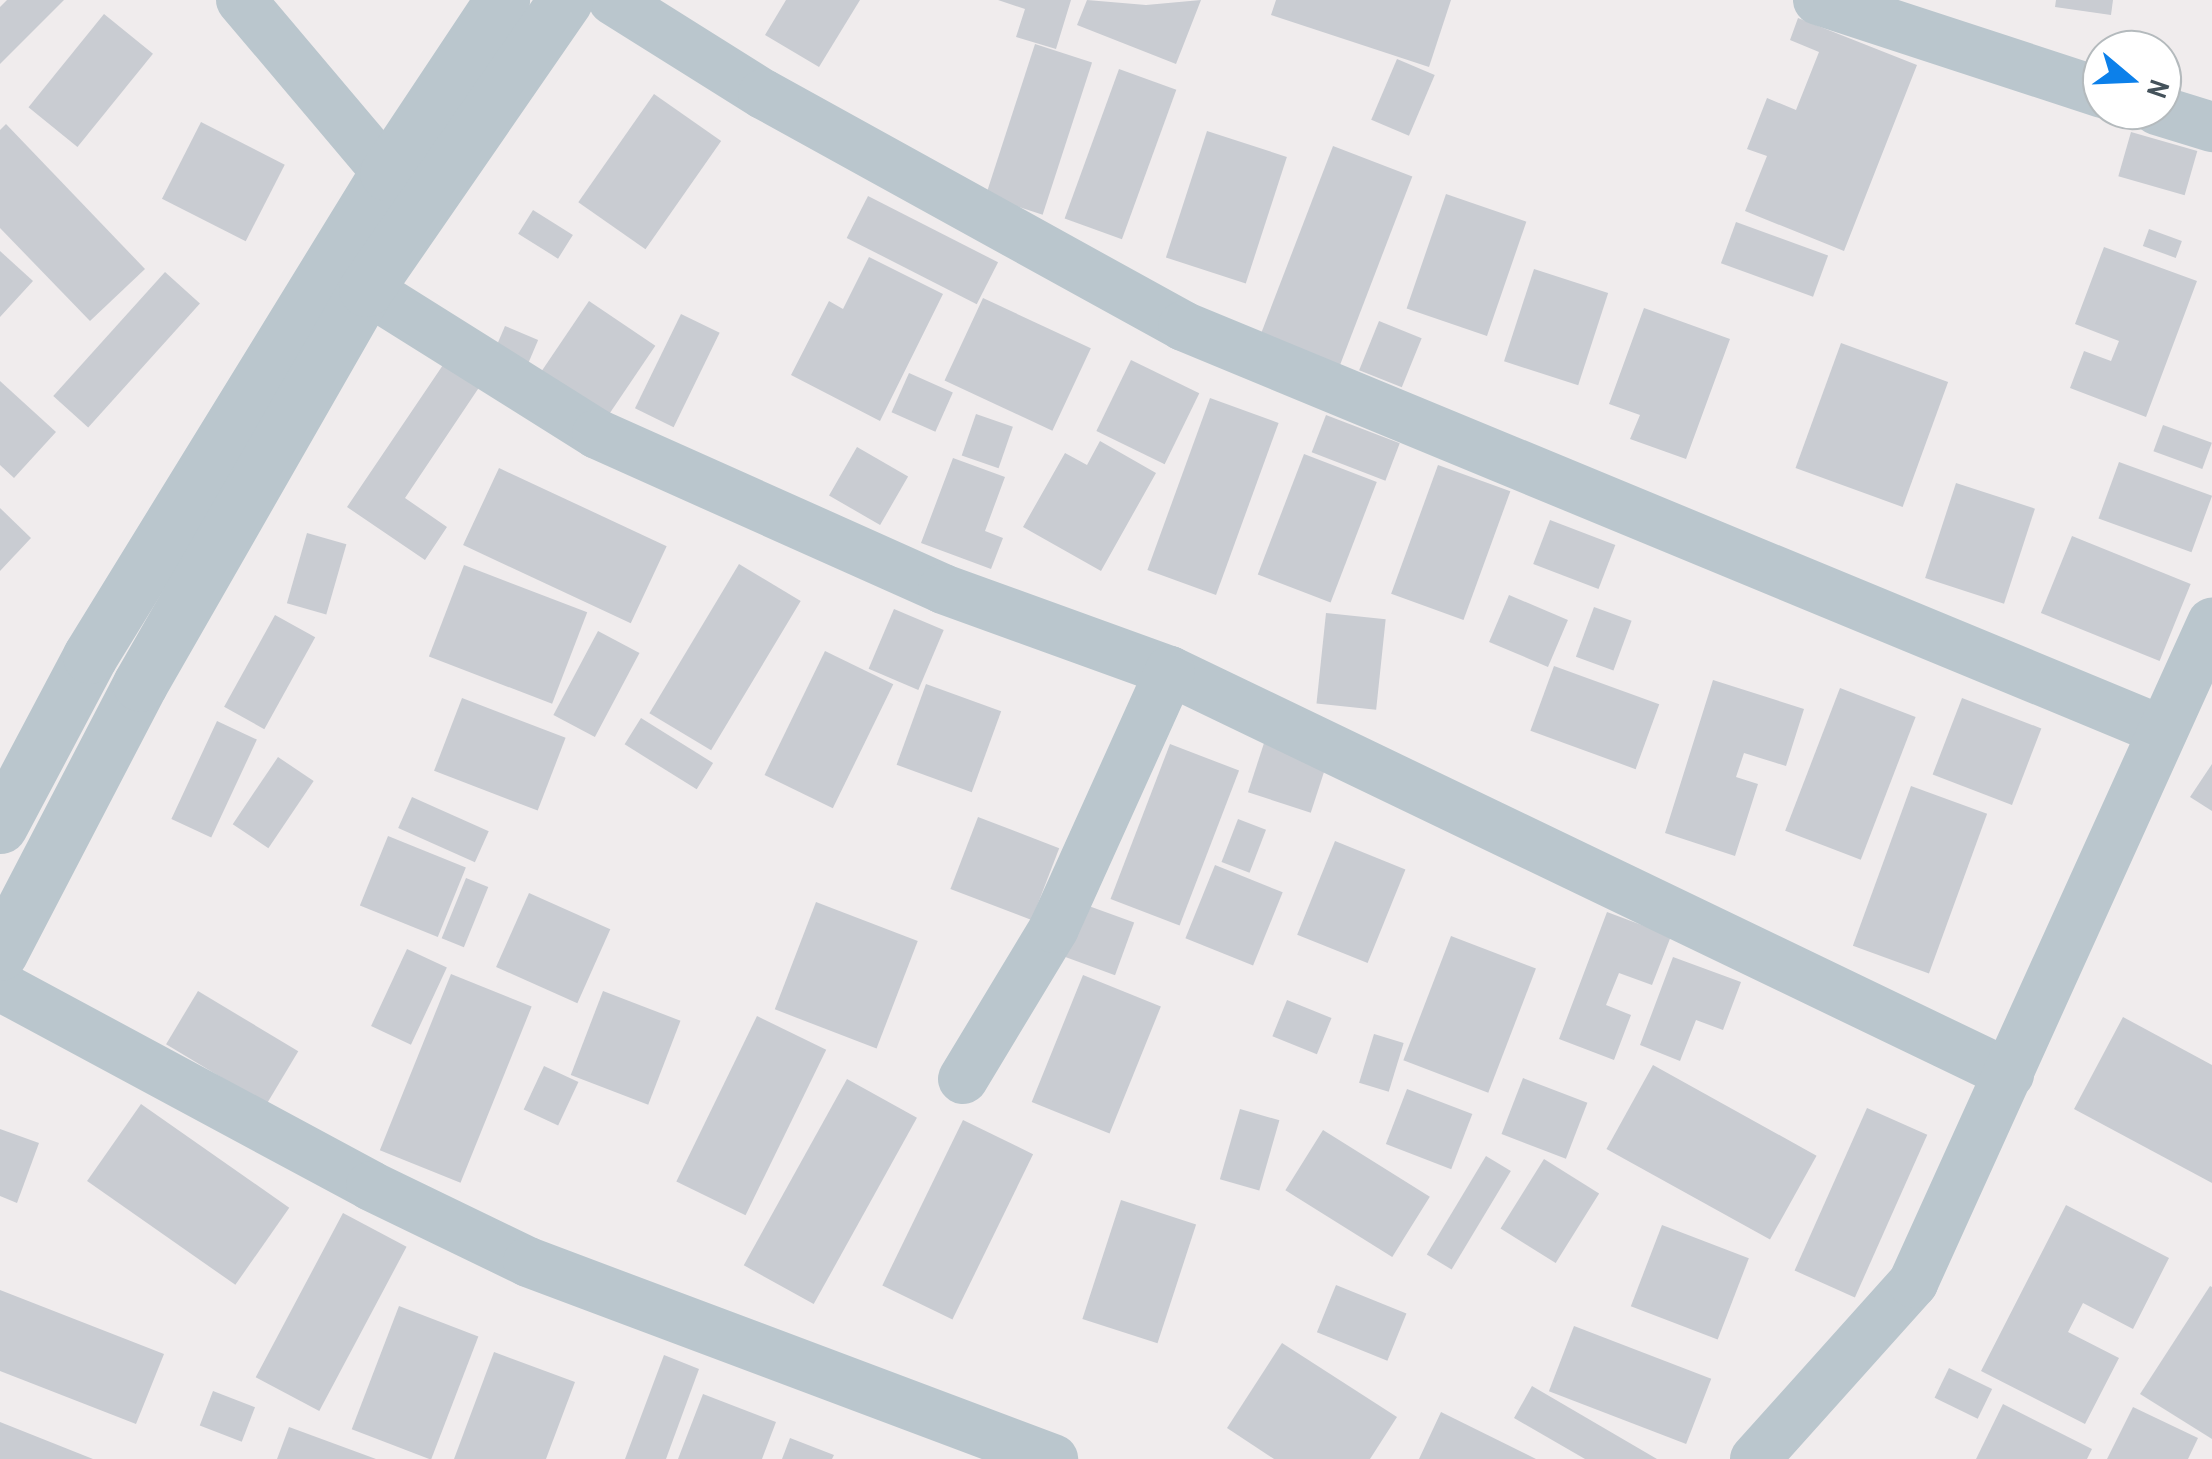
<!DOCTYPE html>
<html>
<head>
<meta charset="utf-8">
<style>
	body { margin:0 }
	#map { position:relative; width:2212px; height:1459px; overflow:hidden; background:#f0eced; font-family:"Archivo Narrow",sans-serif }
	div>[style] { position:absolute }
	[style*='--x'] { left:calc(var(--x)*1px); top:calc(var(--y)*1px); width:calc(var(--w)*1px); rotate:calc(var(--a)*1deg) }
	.building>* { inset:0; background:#c9ccd2; transform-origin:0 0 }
	.minor>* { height:50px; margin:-25px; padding:0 25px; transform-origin:25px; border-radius:25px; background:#bac6cd }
	.tertiary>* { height:55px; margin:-27.5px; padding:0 27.5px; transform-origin:27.5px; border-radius:27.5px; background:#bac6cd }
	span { translate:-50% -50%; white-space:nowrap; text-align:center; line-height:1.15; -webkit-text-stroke:10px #fff; paint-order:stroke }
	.north { position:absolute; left:2082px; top:30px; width:100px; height:100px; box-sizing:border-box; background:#fff; border:2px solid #b4babd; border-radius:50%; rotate:109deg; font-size:28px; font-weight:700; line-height:40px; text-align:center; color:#44525b }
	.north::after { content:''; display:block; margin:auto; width:35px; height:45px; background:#0c80ea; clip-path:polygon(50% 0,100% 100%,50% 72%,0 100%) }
</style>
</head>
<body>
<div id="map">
	<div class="building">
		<i style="clip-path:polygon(7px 0,64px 0,0 64px,0 7px)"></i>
		<i style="clip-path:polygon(786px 0,860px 0,819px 67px,765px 35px)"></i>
		<i style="clip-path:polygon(998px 0,1071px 0,1056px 49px,1016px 37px,1025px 9px)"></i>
		<i style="clip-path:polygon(1087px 0,1146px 5px,1201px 0,1176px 64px,1077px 25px)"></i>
		<i style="clip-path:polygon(1276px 0,1451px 0,1429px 67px,1271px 15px)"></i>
		<i style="clip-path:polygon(2056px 0,2113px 0,2111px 15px,2055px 7px)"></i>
		<i style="left:104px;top:14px;width:63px;height:120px;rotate:39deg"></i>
		<i style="clip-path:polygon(1798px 18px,1917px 65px,1844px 251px,1745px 211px,1767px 156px,1747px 149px,1767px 98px,1796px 110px,1819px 52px,1790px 40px)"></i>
		<i style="left:1035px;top:44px;width:60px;height:160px;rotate:18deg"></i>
		<i style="left:1397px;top:59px;width:41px;height:66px;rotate:23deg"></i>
		<i style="left:1119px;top:69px;width:61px;height:159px;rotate:20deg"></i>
		<i style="left:654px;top:94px;width:82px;height:132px;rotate:35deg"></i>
		<i style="left:201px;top:122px;width:94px;height:86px;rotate:27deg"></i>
		<i style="clip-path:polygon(6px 124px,145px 269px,90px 321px,0 228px,0 130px)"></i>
		<i style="left:1207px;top:131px;width:84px;height:133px;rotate:18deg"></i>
		<i style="left:2131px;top:132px;width:69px;height:46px;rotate:16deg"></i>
		<i style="left:1333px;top:146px;width:85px;height:204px;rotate:21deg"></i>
		<i style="left:1446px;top:194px;width:85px;height:121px;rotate:19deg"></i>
		<i style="left:868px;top:196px;width:146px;height:47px;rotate:27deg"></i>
		<i style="left:533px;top:210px;width:47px;height:28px;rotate:32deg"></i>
		<i style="left:1736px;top:222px;width:98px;height:44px;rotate:20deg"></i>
		<i style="left:2149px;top:229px;width:35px;height:18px;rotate:20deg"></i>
		<i style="clip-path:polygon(2104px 247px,2197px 281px,2146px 417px,2070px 388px,2084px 351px,2111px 361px,2119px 341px,2075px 324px)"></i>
		<i style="clip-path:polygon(0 251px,33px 281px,0 317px)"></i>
		<i style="clip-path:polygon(869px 257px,943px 294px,880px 421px,791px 375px,829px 301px,843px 309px)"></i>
		<i style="left:1534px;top:269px;width:78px;height:97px;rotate:18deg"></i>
		<i style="left:165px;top:272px;width:47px;height:167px;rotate:42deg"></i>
		<i style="left:983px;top:298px;width:119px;height:91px;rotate:25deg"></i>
		<i style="left:589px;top:301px;width:80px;height:93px;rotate:34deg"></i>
		<i style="clip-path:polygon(1644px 308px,1730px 339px,1686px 459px,1630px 439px,1640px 415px,1609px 404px)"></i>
		<i style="left:681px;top:314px;width:43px;height:105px;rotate:26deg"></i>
		<i style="left:1379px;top:321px;width:46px;height:53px;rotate:22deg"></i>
		<i style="left:505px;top:326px;width:36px;height:25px;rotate:23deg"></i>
		<i style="left:1841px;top:343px;width:114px;height:133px;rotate:20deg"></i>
		<i style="left:1131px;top:360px;width:76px;height:79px;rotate:26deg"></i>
		<i style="clip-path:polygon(445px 362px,480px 386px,405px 498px,447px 527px,425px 560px,347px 507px)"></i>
		<i style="left:909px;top:373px;width:48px;height:43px;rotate:24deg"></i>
		<i style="clip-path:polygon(0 381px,56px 432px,14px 478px,0 465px)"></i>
		<i style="left:1210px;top:398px;width:73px;height:183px;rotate:20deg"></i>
		<i style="left:976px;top:414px;width:39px;height:44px;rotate:19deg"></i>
		<i style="left:1326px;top:415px;width:79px;height:40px;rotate:21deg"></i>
		<i style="left:2163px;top:425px;width:52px;height:28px;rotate:20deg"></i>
		<i style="clip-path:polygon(1100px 441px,1156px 473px,1101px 571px,1023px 527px,1065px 453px,1087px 465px)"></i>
		<i style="left:857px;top:447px;width:59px;height:56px;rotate:30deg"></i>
		<i style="left:1304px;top:454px;width:78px;height:129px;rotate:21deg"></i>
		<i style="clip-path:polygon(953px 458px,1005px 477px,985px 531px,1003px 538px,991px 569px,921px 543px)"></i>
		<i style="left:2119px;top:462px;width:99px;height:60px;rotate:20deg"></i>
		<i style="left:1438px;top:465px;width:77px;height:137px;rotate:20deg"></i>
		<i style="left:499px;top:468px;width:185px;height:85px;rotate:25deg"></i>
		<i style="left:1956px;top:483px;width:83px;height:100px;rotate:18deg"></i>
		<i style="clip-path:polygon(0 508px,31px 538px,0 571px)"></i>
		<i style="left:1550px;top:520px;width:70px;height:47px;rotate:21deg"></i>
		<i style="left:307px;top:533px;width:41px;height:73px;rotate:16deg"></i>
		<i style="left:2072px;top:536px;width:128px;height:83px;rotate:22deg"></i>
		<i style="left:739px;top:564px;width:72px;height:174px;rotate:31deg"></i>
		<i style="left:464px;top:565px;width:132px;height:98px;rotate:21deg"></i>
		<i style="left:1509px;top:595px;width:64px;height:51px;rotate:23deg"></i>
		<i style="left:1594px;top:607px;width:40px;height:53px;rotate:20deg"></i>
		<i style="left:894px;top:609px;width:54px;height:65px;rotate:23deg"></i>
		<i style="left:1326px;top:613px;width:60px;height:91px;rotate:6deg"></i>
		<i style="left:275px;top:615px;width:46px;height:105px;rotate:29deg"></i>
		<i style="left:598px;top:631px;width:47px;height:95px;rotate:28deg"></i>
		<i style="left:825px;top:651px;width:76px;height:138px;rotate:26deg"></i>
		<i style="left:1554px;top:666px;width:112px;height:69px;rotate:20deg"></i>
		<i style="clip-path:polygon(1713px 680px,1804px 709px,1786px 766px,1744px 753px,1736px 777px,1758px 784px,1735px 856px,1665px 833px)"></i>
		<i style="left:926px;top:684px;width:80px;height:86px;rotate:20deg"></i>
		<i style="left:1840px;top:688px;width:81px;height:153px;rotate:21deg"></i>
		<i style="left:462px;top:698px;width:111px;height:78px;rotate:21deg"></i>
		<i style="left:1962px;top:698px;width:85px;height:82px;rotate:21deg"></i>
		<i style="left:641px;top:718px;width:85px;height:31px;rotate:32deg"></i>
		<i style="left:217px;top:721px;width:44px;height:108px;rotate:25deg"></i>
		<i style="left:1265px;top:740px;width:66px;height:55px;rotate:18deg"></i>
		<i style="left:1170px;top:744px;width:74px;height:166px;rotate:21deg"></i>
		<i style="left:278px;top:757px;width:43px;height:81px;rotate:34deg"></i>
		<i style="clip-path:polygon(2212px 764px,2212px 811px,2190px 797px)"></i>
		<i style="left:1911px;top:786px;width:81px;height:170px;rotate:20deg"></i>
		<i style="left:412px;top:797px;width:84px;height:34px;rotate:24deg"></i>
		<i style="left:978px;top:817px;width:87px;height:77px;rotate:21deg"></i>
		<i style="left:1238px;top:819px;width:30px;height:46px;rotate:21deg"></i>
		<i style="left:388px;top:836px;width:84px;height:75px;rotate:22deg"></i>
		<i style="left:1335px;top:841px;width:76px;height:101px;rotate:22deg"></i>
		<i style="left:1215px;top:865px;width:73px;height:79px;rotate:22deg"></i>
		<i style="left:466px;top:878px;width:24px;height:65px;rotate:22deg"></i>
		<i style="left:529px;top:893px;width:89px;height:81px;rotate:24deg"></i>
		<i style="left:1075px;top:901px;width:63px;height:56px;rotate:20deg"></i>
		<i style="left:816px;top:902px;width:109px;height:115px;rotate:21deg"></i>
		<i style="clip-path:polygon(1607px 912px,1671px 936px,1652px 985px,1619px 973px,1606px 1005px,1631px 1015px,1614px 1060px,1559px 1039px)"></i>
		<i style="left:1451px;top:936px;width:91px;height:133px;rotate:21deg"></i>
		<i style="left:407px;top:949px;width:44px;height:85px;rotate:25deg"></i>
		<i style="clip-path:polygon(1673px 957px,1741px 982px,1723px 1030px,1696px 1020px,1680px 1061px,1640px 1045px)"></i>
		<i style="left:451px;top:974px;width:87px;height:190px;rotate:22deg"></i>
		<i style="left:1083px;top:975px;width:84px;height:137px;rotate:22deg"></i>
		<i style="left:198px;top:991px;width:117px;height:62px;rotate:31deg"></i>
		<i style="left:603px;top:991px;width:83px;height:90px;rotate:21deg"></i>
		<i style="left:1287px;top:1000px;width:48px;height:39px;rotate:22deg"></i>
		<i style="left:757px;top:1016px;width:77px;height:184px;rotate:26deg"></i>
		<i style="clip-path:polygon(2123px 1017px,2212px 1065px,2212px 1183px,2074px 1109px)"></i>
		<i style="left:1374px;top:1034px;width:31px;height:51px;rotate:17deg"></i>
		<i style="left:1653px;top:1065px;width:187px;height:96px;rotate:29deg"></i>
		<i style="left:544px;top:1066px;width:38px;height:48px;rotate:25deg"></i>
		<i style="left:1523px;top:1078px;width:69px;height:60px;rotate:21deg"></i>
		<i style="left:847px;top:1079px;width:80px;height:213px;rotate:29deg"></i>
		<i style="left:1407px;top:1089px;width:70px;height:59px;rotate:21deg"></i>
		<i style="left:141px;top:1104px;width:181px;height:94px;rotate:35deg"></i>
		<i style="left:1867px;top:1108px;width:66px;height:178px;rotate:24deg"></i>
		<i style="left:1240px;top:1109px;width:41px;height:73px;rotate:16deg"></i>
		<i style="left:963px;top:1120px;width:78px;height:184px;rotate:26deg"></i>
		<i style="clip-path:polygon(0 1129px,39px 1143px,17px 1203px,0 1196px)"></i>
		<i style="left:1323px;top:1130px;width:126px;height:71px;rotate:32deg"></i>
		<i style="left:1486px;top:1156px;width:29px;height:115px;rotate:31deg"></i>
		<i style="left:1544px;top:1159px;width:65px;height:82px;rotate:32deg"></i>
		<i style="left:1121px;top:1200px;width:79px;height:125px;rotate:18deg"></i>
		<i style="clip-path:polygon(2066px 1205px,2169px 1258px,2133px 1329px,2083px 1303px,2068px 1332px,2119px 1358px,2085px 1424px,1981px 1371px)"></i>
		<i style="left:343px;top:1213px;width:72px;height:186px;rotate:28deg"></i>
		<i style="left:1662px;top:1225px;width:93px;height:87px;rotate:21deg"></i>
		<i style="left:1336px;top:1285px;width:76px;height:51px;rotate:22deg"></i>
		<i style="clip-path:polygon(2210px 1286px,2212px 1287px,2212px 1439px,2140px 1394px)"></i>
		<i style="clip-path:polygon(0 1290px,164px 1354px,136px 1424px,0 1371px)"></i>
		<i style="left:399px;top:1306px;width:85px;height:132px;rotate:21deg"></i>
		<i style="left:1574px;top:1326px;width:147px;height:70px;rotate:21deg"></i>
		<i style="clip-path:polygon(1282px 1343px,1397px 1417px,1370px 1459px,1274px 1459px,1227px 1428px)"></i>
		<i style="clip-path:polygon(494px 1352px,575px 1382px,546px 1459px,454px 1459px)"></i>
		<i style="clip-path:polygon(664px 1355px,699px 1369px,666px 1459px,625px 1459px)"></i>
		<i style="left:1949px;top:1368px;width:48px;height:33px;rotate:26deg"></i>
		<i style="clip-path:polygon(1532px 1386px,1657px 1459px,1585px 1459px,1514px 1418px)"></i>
		<i style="left:213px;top:1391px;width:45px;height:37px;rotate:21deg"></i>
		<i style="clip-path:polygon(703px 1394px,776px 1422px,762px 1459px,678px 1459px)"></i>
		<i style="clip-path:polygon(2003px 1404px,2092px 1449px,2087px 1459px,1976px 1459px)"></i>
		<i style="clip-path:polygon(2133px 1407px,2198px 1438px,2188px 1459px,2107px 1459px)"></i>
		<i style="clip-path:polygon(1441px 1412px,1536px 1459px,1419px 1459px)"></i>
		<i style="clip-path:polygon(0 1422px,93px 1459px,0 1459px)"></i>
		<i style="clip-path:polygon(289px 1427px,376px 1459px,277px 1459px)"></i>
		<i style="clip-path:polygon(790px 1438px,834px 1455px,832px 1459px,782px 1459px)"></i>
	</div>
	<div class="minor">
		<i style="--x:241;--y:0;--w:226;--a:49.8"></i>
		<i style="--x:613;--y:0;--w:177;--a:32.1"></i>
		<i style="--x:763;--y:94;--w:480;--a:28.9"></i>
		<i style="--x:1183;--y:326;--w:1060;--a:22.45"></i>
		<i style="--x:1818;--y:0;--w:299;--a:18.1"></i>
		<i style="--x:2157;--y:110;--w:58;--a:17.2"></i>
		<i style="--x:366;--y:289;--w:273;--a:32.1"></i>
		<i style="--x:597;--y:434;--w:379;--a:24.1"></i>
		<i style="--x:943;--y:589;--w:241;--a:19.9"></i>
		<i style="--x:1170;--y:671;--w:931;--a:25.66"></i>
		<i style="--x:0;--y:986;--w:421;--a:28.3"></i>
		<i style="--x:371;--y:1186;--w:174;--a:25.8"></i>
		<i style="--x:528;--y:1262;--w:561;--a:20.57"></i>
		<i style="--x:963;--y:1079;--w:176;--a:-58.9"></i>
		<i style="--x:1054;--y:928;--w:282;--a:-65.7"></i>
		<i style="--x:1755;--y:1459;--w:237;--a:-48.1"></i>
		<i style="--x:1913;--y:1283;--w:725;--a:-65.63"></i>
	</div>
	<div class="tertiary">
		<i style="--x:0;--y:826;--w:192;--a:-62.1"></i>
		<i style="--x:90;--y:656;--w:567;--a:-58.41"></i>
		<i style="--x:387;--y:173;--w:208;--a:-56.4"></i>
		<i style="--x:0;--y:953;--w:303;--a:-62.5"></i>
		<i style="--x:140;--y:684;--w:455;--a:-60.2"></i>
		<i style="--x:366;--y:289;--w:351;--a:-55.4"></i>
	</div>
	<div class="north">N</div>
</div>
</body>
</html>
